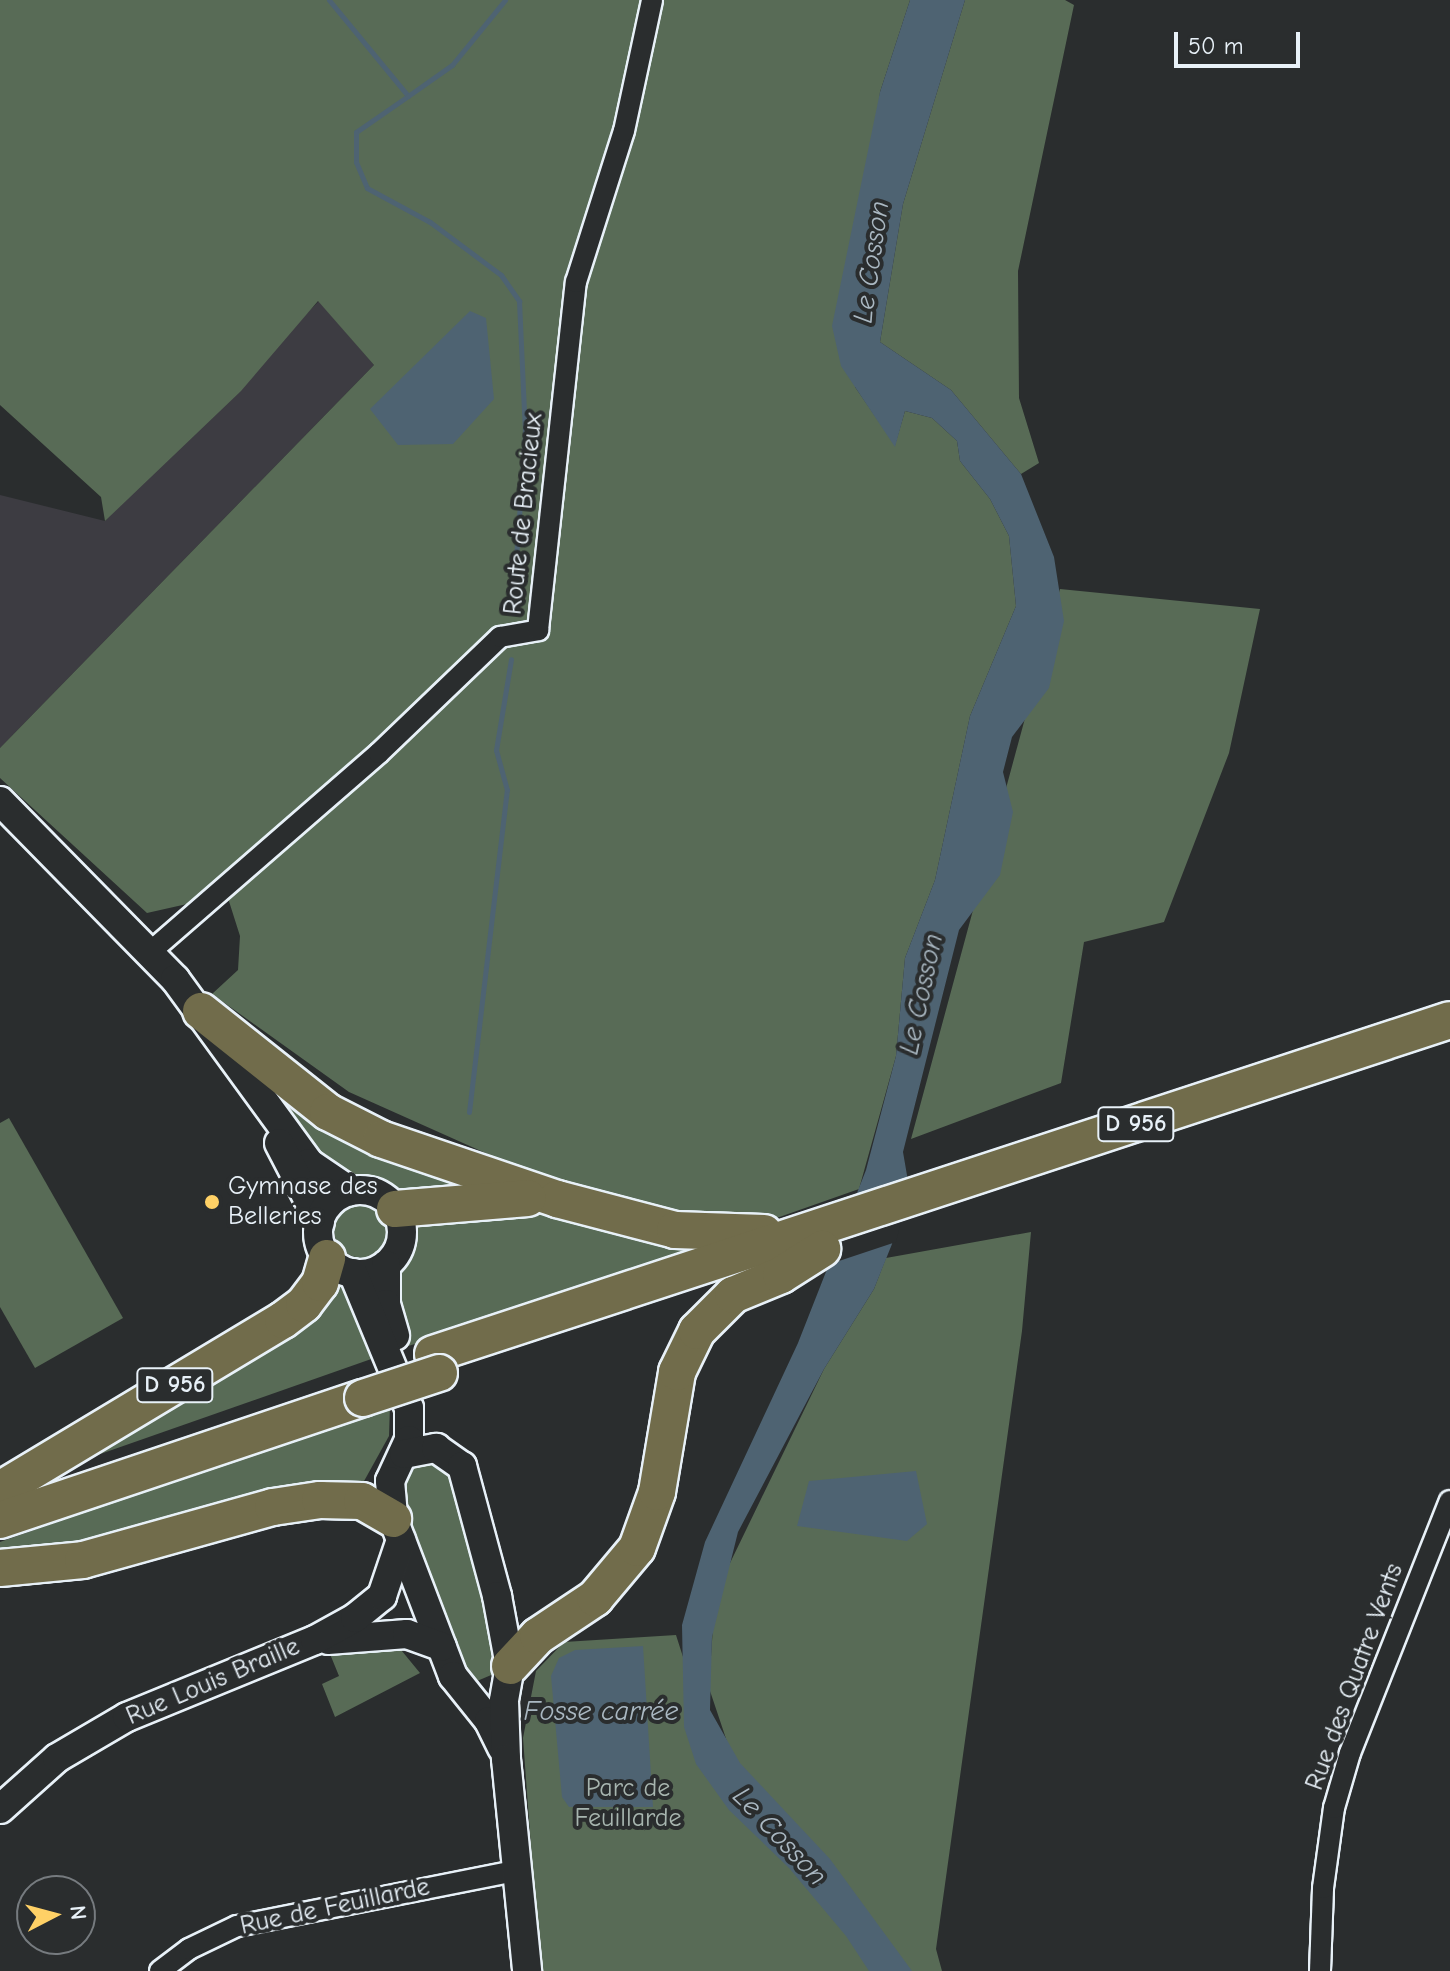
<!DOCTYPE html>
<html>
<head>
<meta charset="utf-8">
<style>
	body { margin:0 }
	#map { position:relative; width:1450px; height:1971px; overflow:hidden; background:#2a2d2e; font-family:"Comic Neue",sans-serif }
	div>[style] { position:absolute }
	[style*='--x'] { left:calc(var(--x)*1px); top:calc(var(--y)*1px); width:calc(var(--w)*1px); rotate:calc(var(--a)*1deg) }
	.built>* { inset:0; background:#3d3c42 }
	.green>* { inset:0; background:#586b56 }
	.round { border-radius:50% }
	.water>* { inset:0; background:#4e6372 }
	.pier>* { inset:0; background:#2a2d2e }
	.stream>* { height:5px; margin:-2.5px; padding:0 2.5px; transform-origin:2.5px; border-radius:2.5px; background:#4e6372 }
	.roads { filter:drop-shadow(2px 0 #e8f1f8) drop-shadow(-2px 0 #e8f1f8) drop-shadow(0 2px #e8f1f8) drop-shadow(0 -2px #e8f1f8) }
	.street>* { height:20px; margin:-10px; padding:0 10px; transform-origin:10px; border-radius:10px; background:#2a2d2e }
	.secondary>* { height:28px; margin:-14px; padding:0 14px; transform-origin:14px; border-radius:14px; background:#2a2d2e }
	.secondary>.ring { margin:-14px; padding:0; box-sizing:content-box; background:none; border:28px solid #2a2d2e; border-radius:50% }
	.highway>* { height:36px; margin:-18px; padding:0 18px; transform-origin:18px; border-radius:18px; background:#716c4b }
	.bridges { filter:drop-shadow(2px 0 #e8f1f8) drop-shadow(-2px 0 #e8f1f8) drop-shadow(0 2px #e8f1f8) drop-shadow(0 -2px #e8f1f8) }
	.highway-bridge>* { height:36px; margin:-18px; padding:0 18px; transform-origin:18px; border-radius:18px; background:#716c4b }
	.dots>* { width:22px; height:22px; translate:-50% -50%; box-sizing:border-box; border:4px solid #2a2d2e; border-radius:50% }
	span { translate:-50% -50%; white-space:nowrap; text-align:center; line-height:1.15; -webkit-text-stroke:8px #2a2d2e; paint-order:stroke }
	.shield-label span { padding:2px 6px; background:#2a2d2e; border:2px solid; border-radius:6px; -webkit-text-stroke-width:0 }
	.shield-label { font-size:24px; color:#e8f1f8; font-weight:700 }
	.street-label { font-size:26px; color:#e8f1f8 }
	.poi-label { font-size:26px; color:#e8f1f8 }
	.left { translate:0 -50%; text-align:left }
	.park-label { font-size:26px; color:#a7b5af }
	.water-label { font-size:28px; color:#aab8c2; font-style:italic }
	.north { position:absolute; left:16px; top:1875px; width:80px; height:80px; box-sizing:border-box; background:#2a2d2e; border:2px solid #767b7f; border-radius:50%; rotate:84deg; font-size:22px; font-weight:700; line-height:32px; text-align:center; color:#e8f1f8 }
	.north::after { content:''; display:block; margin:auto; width:28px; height:36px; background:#ffd166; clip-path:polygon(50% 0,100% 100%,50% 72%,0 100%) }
	.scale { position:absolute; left:1174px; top:32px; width:126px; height:36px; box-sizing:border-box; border:4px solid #e8f1f8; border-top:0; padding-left:10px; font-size:24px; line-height:28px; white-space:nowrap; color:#e8f1f8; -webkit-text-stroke:6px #2a2d2e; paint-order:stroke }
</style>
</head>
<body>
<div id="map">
	<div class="built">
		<i style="clip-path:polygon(319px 301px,374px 365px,0 748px,0 495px,105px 521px)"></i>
	</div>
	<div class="green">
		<i style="clip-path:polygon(0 0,910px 0,880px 92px,855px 387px,895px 445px,905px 411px,932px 418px,957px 441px,960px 461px,990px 499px,1009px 536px,1016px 606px,970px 716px,935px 880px,905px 958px,896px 1056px,859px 1189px,771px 1220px,681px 1219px,510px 1164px,349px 1092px,212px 994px,238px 970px,240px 936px,227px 895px,147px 913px,0 778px,0 748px,374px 365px,318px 301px,241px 391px,105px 521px,101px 497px,0 405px)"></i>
		<i style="clip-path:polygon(965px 0,1065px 0,1074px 5px,1018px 271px,1019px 398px,1039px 463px,1021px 474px,951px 390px,880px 342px,903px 204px)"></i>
		<i style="clip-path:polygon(1060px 589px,1260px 609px,1229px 753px,1164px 922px,1084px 942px,1061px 1083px,911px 1139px)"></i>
		<i style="clip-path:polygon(273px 1081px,504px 1188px,399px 1192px,382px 1180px,349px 1178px,322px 1163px,267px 1091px)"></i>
		<i style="clip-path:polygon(9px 1118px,123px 1318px,35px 1368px,0 1307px,0 1123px)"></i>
		<i class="round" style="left:334px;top:1202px;width:56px;height:56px"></i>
		<i style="clip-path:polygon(537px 1207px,735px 1246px,405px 1347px,392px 1305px,396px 1275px,416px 1237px,414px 1215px)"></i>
		<i style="clip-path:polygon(1031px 1232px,1022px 1331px,936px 1949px,942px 1971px,540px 1971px,523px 1738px,536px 1671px,564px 1642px,676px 1635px,712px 1748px,750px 1810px,709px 1688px,715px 1594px,824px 1369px,874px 1289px,886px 1258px)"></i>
		<i style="clip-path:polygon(339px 1279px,377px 1357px,69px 1465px)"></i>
		<i style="clip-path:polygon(390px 1405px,389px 1436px,358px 1492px,138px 1537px,0 1558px,0 1542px)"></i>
		<i style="clip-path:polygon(441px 1461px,458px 1484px,497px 1659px,496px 1673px,477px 1681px,468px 1677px,400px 1500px,405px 1471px,415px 1462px)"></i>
		<i style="clip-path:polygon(397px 1645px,420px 1673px,335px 1717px,322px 1684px,339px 1676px,330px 1654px)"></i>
	</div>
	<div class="water">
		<i style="clip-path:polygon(910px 0,965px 0,903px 204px,880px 342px,951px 390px,1021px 474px,1054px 557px,1064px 621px,1049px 688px,1012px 737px,1003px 772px,1013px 812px,1000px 875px,959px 930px,903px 1152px,908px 1181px,892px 1244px,874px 1289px,824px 1369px,738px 1532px,712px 1637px,710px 1710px,740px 1763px,830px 1859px,912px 1971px,869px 1971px,846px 1936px,789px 1868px,729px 1810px,696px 1764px,684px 1727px,682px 1625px,705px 1542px,798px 1343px,866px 1170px,896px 1056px,905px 958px,935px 880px,970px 716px,1016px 606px,1009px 536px,990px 499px,960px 461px,957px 441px,932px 418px,905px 411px,895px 447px,841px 366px,832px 326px,880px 92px)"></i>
		<i style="clip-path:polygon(470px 311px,486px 318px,494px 399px,453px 444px,398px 445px,370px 409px)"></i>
		<i style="clip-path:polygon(916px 1471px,927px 1524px,907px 1541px,797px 1526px,809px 1481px)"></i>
		<i style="clip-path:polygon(643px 1646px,653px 1807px,569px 1807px,562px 1797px,551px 1676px,559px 1658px,575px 1650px)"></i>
	</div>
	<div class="pier">
		<i style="clip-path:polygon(911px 1182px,896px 1242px,824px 1266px,850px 1200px)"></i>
	</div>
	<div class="stream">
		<i style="--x:329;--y:0;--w:124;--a:50.5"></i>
		<i style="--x:408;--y:96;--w:63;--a:145.3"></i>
		<i style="--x:356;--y:132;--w:30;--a:90"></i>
		<i style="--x:356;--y:162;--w:28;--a:67"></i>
		<i style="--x:367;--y:188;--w:72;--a:28.4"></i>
		<i style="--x:430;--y:222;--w:89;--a:36.7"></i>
		<i style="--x:501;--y:275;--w:32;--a:55"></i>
		<i style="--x:519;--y:301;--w:134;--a:87.4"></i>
		<i style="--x:525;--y:435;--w:177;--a:94.2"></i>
		<i style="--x:408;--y:96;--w:54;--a:-35.2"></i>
		<i style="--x:452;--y:65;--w:84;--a:-50.8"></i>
		<i style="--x:469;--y:1112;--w:324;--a:-83.3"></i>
		<i style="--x:507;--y:790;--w:41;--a:-105.4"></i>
		<i style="--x:496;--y:750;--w:92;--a:-80.6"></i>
	</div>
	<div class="roads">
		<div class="street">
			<i style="--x:149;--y:953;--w:305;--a:-41"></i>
			<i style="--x:379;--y:753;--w:168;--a:-43.8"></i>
			<i style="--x:500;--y:637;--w:39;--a:-10"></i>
			<i style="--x:538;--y:630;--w:350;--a:-83.8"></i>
			<i style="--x:576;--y:282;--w:158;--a:-72.4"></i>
			<i style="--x:624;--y:131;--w:134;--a:-77.9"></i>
			<i style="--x:160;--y:1971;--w:36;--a:-37"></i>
			<i style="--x:189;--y:1949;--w:53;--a:-25.6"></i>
			<i style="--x:237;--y:1926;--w:288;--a:-11.2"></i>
			<i style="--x:1320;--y:1971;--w:83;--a:-87.9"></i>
			<i style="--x:1323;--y:1888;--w:81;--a:-82.2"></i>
			<i style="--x:1334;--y:1808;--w:57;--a:-73.8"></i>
			<i style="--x:1350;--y:1753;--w:271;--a:-68.4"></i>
		</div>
		<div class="secondary">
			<i style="--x:0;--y:801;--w:250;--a:45.5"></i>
			<i style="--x:175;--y:979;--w:228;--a:53.9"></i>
			<i style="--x:309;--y:1163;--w:50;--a:34.3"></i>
			<i style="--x:279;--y:1143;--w:89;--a:62.6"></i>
			<i class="ring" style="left:318px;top:1190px;width:56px;height:56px"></i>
			<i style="--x:386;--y:1265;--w:39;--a:90"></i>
			<i style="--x:386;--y:1304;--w:33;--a:74"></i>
			<i style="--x:353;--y:1273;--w:146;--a:67.5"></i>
			<i style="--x:409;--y:1408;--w:32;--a:90"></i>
			<i style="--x:409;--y:1440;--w:45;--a:114.9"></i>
			<i style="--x:390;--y:1481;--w:38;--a:85"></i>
			<i style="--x:393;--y:1519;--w:168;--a:69.1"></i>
			<i style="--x:453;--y:1676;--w:58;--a:51.3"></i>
			<i style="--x:489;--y:1721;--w:30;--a:64"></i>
			<i style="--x:404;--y:1454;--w:33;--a:-11"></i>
			<i style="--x:436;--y:1448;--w:32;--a:35"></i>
			<i style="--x:462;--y:1466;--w:135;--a:74.9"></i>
			<i style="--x:497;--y:1596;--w:71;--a:79.5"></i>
			<i style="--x:510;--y:1666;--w:36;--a:100"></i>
			<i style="--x:504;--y:1701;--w:58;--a:88"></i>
			<i style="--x:506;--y:1759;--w:213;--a:84.3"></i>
			<i style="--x:328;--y:1640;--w:79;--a:-4.3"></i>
			<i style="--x:407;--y:1634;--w:37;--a:20"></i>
			<i style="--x:0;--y:1809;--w:76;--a:-41.8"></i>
			<i style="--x:57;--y:1758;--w:81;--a:-30.4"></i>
			<i style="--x:127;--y:1717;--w:203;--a:-22.3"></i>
			<i style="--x:315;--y:1640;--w:46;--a:-28.8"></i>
			<i style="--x:355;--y:1618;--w:35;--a:-39"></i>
			<i style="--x:382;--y:1596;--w:59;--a:-71.3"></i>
		</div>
		<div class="highway">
			<i style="--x:201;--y:1011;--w:162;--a:38.5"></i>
			<i style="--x:328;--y:1112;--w:59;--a:27"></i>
			<i style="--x:381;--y:1139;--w:186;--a:18.8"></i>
			<i style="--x:557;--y:1199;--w:122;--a:14.7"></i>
			<i style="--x:675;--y:1230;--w:89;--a:1.9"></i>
			<i style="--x:395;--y:1209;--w:133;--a:-4.7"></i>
			<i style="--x:433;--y:1354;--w:1070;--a:-18.18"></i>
			<i style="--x:0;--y:1490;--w:330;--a:-31"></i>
			<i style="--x:283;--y:1320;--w:26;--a:-37"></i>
			<i style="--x:304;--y:1304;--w:26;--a:-53"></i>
			<i style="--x:320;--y:1283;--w:26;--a:-74"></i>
			<i style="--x:0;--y:1520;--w:383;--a:-18.6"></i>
			<i style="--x:0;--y:1568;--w:83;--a:-5.5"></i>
			<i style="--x:83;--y:1560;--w:197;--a:-15.6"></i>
			<i style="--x:273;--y:1507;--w:48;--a:-8.5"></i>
			<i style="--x:320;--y:1500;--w:42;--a:1.4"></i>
			<i style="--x:362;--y:1501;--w:36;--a:30"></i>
			<i style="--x:510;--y:1666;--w:41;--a:-47"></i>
			<i style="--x:538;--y:1636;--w:69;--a:-33.7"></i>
			<i style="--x:595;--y:1598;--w:65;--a:-50"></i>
			<i style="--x:637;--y:1548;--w:59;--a:-70.3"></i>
			<i style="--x:657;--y:1492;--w:122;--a:-80.5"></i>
			<i style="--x:677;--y:1372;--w:46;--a:-64"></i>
			<i style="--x:697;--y:1331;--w:51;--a:-45"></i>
			<i style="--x:733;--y:1295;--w:52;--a:-22.6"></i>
			<i style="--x:781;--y:1275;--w:49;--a:-32.4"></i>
		</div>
	</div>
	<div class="bridges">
		<div class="highway-bridge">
			<i style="--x:363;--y:1398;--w:80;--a:-18.2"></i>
		</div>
	</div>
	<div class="dots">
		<i style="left:212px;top:1202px;background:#ffd166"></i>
	</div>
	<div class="shield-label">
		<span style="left:1136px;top:1124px">D 956</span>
		<span style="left:175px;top:1385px">D 956</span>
	</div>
	<div class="street-label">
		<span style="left:524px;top:514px;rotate:-84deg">Route de Bracieux</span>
		<span style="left:1355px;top:1677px;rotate:-70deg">Rue des Quatre Vents</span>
		<span style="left:213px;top:1682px;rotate:-23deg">Rue Louis Braille</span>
		<span style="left:335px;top:1907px;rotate:-12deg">Rue de Feuillarde</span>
	</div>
	<div class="poi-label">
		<span class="left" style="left:228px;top:1202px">Gymnase des<br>Belleries</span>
	</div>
	<div class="park-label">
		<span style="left:628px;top:1804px">Parc de<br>Feuillarde</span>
	</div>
	<div class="water-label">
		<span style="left:871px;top:262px;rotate:-82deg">Le Cosson</span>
		<span style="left:921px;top:994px;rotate:-78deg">Le Cosson</span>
		<span style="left:601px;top:1711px">Fosse carrée</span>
		<span style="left:780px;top:1836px;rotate:47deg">Le Cosson</span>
	</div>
	<div class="north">N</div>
	<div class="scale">50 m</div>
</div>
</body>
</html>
